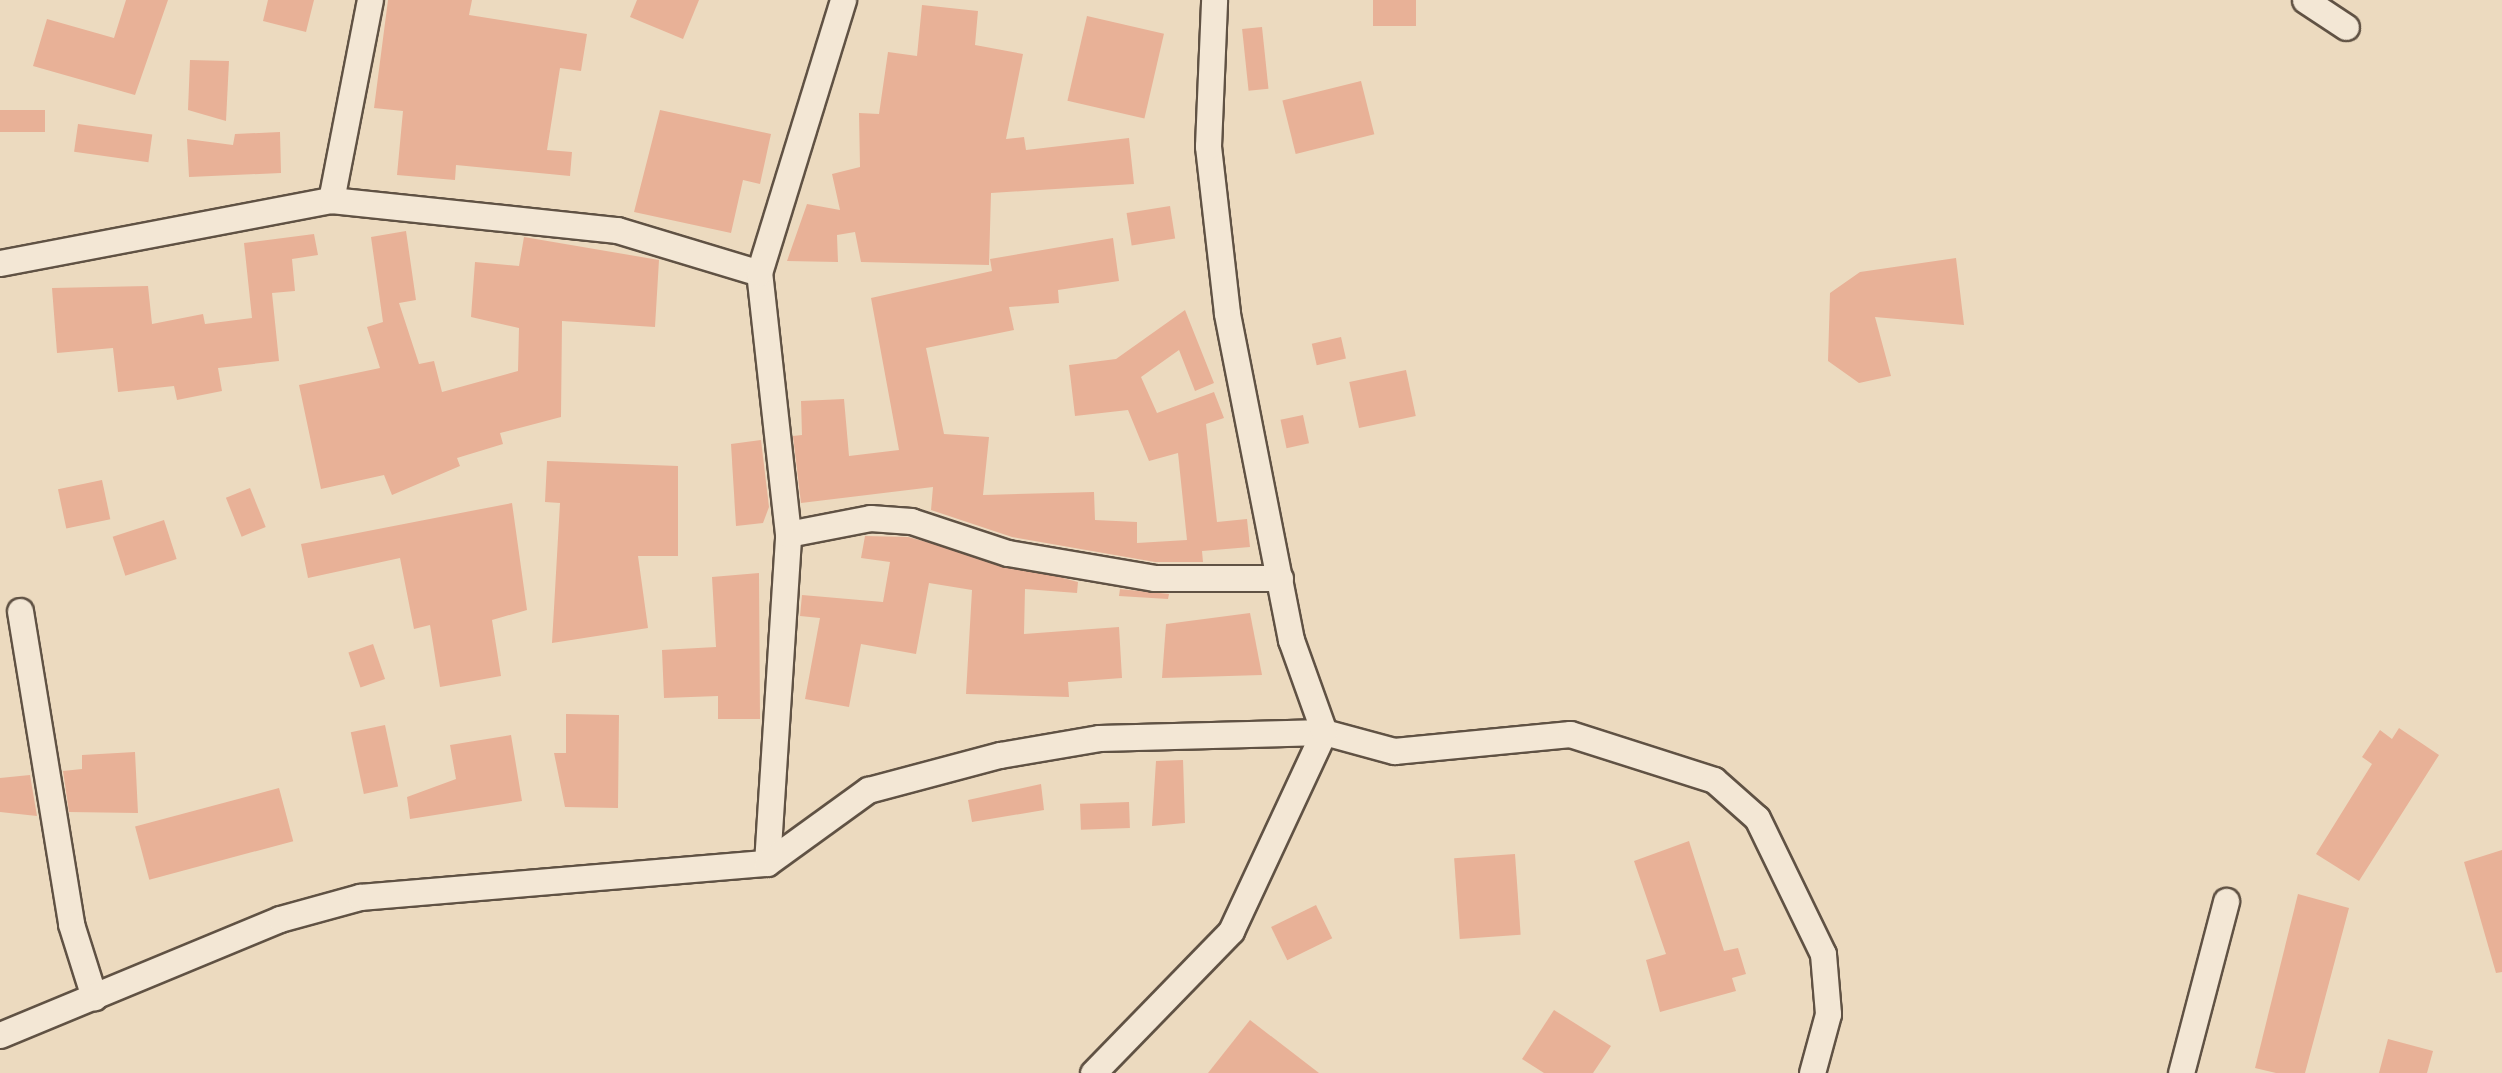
<!DOCTYPE html>
<html>
<head>
<meta charset="utf-8">
<style>
	body { margin:0 }
	#map { position:relative; width:2502px; height:1073px; overflow:hidden; background:#ecdabf; font-family:"Sorts Mill Goudy",serif }
	div>[style] { position:absolute }
	[style*='--x'] { left:calc(var(--x)*1px); top:calc(var(--y)*1px); width:calc(var(--w)*1px); rotate:calc(var(--a)*1deg) }
	.building>* { inset:0; background:#e8b197; transform-origin:0 0 }
	.roads { filter:drop-shadow(2px 0 #605244) drop-shadow(-2px 0 #605244) drop-shadow(0 2px #605244) drop-shadow(0 -2px #605244) }
	.street>* { height:25px; margin:-12.5px; padding:0 12.5px; transform-origin:12.5px; border-radius:12.5px; background:#f3e7d5 }
	span { translate:-50% -50%; white-space:nowrap; text-align:center; line-height:1.15; -webkit-text-stroke:10px #f3e7d5; paint-order:stroke }
</style>
</head>
<body>
<div id="map">
	<div class="building">
		<i style="clip-path:polygon(126px 0,168px 0,135px 95px,33px 66px,47px 19px,114px 38px)"></i>
		<i style="clip-path:polygon(268px 0,314px 0,306px 32px,263px 21px)"></i>
		<i style="clip-path:polygon(388px 0,472px 0,469px 15px,587px 34px,581px 71px,560px 68px,547px 150px,572px 152px,570px 176px,456px 165px,455px 180px,397px 175px,403px 111px,374px 108px)"></i>
		<i style="clip-path:polygon(637px 0,699px 0,683px 39px,630px 17px)"></i>
		<i style="left:1373px;top:0;width:43px;height:26px"></i>
		<i style="clip-path:polygon(922px 5px,978px 11px,975px 45px,1023px 54px,1006px 139px,1024px 137px,1026px 150px,1129px 138px,1134px 184px,991px 193px,989px 265px,861px 262px,855px 232px,837px 235px,838px 262px,787px 261px,807px 204px,840px 210px,832px 174px,860px 167px,859px 113px,879px 114px,888px 52px,917px 56px)"></i>
		<i style="left:1087px;top:16px;width:79px;height:87px;rotate:13deg"></i>
		<i style="left:1262px;top:27px;width:62px;height:20px;rotate:84deg"></i>
		<i style="clip-path:polygon(190px 60px,229px 61px,226px 121px,188px 110px)"></i>
		<i style="left:1361px;top:81px;width:55px;height:81px;rotate:76deg"></i>
		<i style="left:45px;top:110px;width:22px;height:45px;rotate:90deg"></i>
		<i style="clip-path:polygon(660px 110px,771px 134px,760px 184px,743px 180px,731px 233px,634px 212px)"></i>
		<i style="left:78px;top:124px;width:75px;height:28px;rotate:8deg"></i>
		<i style="clip-path:polygon(280px 132px,281px 173px,189px 177px,187px 139px,233px 145px,235px 134px)"></i>
		<i style="left:1170px;top:206px;width:33px;height:44px;rotate:81deg"></i>
		<i style="clip-path:polygon(406px 231px,416px 300px,399px 303px,419px 364px,434px 361px,442px 392px,518px 371px,519px 328px,471px 317px,475px 262px,519px 266px,524px 237px,659px 260px,655px 327px,562px 321px,561px 417px,500px 433px,503px 444px,457px 458px,460px 466px,392px 495px,384px 475px,321px 489px,299px 385px,380px 368px,367px 327px,383px 322px,371px 237px)"></i>
		<i style="clip-path:polygon(314px 234px,318px 255px,292px 259px,295px 291px,272px 293px,279px 361px,218px 368px,222px 391px,177px 400px,174px 386px,118px 392px,113px 348px,57px 353px,52px 288px,148px 286px,152px 324px,203px 314px,205px 324px,252px 318px,244px 243px)"></i>
		<i style="clip-path:polygon(1113px 238px,1119px 281px,1058px 290px,1059px 303px,1009px 307px,1014px 330px,926px 348px,944px 434px,989px 437px,983px 495px,1094px 492px,1095px 520px,1137px 522px,1137px 543px,1187px 540px,1178px 453px,1149px 461px,1128px 410px,1075px 416px,1069px 365px,1116px 359px,1185px 310px,1214px 383px,1195px 391px,1179px 350px,1141px 377px,1157px 413px,1214px 392px,1224px 418px,1206px 424px,1217px 522px,1247px 519px,1250px 547px,1202px 551px,1203px 562px,1155px 562px,1012px 537px,931px 510px,933px 487px,801px 503px,793px 436px,802px 435px,801px 401px,844px 399px,849px 456px,899px 450px,871px 298px,992px 271px,990px 259px)"></i>
		<i style="clip-path:polygon(1956px 258px,1964px 325px,1875px 317px,1891px 376px,1859px 383px,1828px 361px,1830px 293px,1860px 272px)"></i>
		<i style="left:1341px;top:337px;width:22px;height:30px;rotate:77deg"></i>
		<i style="left:1406px;top:370px;width:47px;height:58px;rotate:78deg"></i>
		<i style="left:1303px;top:415px;width:29px;height:23px;rotate:78deg"></i>
		<i style="clip-path:polygon(761px 440px,769px 507px,763px 523px,736px 526px,731px 444px)"></i>
		<i style="clip-path:polygon(547px 461px,678px 466px,678px 556px,638px 556px,648px 628px,552px 643px,560px 503px,545px 502px)"></i>
		<i style="left:102px;top:480px;width:40px;height:45px;rotate:78deg"></i>
		<i style="left:250px;top:488px;width:42px;height:26px;rotate:68deg"></i>
		<i style="clip-path:polygon(512px 503px,527px 610px,492px 620px,501px 676px,440px 687px,430px 625px,414px 629px,400px 558px,308px 578px,301px 544px)"></i>
		<i style="left:164px;top:520px;width:41px;height:54px;rotate:72deg"></i>
		<i style="clip-path:polygon(865px 536px,908px 537px,1078px 582px,1077px 593px,1025px 589px,1024px 634px,1119px 627px,1122px 678px,1068px 682px,1069px 697px,966px 694px,972px 590px,929px 583px,916px 654px,861px 644px,849px 707px,805px 699px,820px 618px,800px 616px,802px 595px,883px 602px,890px 562px,861px 558px)"></i>
		<i style="clip-path:polygon(759px 573px,760px 719px,718px 719px,718px 696px,664px 698px,662px 650px,716px 647px,712px 577px)"></i>
		<i style="clip-path:polygon(1120px 589px,1169px 594px,1168px 599px,1119px 596px)"></i>
		<i style="clip-path:polygon(1250px 613px,1262px 675px,1162px 678px,1166px 624px)"></i>
		<i style="left:373px;top:644px;width:37px;height:26px;rotate:71deg"></i>
		<i style="clip-path:polygon(566px 714px,619px 715px,618px 808px,565px 807px,554px 753px,566px 753px)"></i>
		<i style="left:385px;top:725px;width:63px;height:35px;rotate:78deg"></i>
		<i style="clip-path:polygon(2399px 728px,2439px 755px,2359px 881px,2316px 854px,2372px 764px,2362px 757px,2380px 730px,2392px 739px)"></i>
		<i style="clip-path:polygon(511px 735px,522px 801px,410px 819px,407px 797px,456px 779px,450px 745px)"></i>
		<i style="clip-path:polygon(135px 752px,138px 813px,69px 812px,63px 771px,82px 769px,82px 755px)"></i>
		<i style="clip-path:polygon(1183px 760px,1185px 823px,1152px 826px,1156px 761px)"></i>
		<i style="clip-path:polygon(30px 775px,37px 816px,0 812px,0 778px)"></i>
		<i style="clip-path:polygon(1041px 784px,1044px 810px,972px 822px,968px 800px)"></i>
		<i style="left:279px;top:788px;width:55px;height:149px;rotate:75deg"></i>
		<i style="left:1129px;top:802px;width:26px;height:49px;rotate:88deg"></i>
		<i style="clip-path:polygon(1689px 841px,1724px 951px,1738px 948px,1746px 974px,1732px 978px,1736px 991px,1660px 1012px,1646px 960px,1666px 954px,1634px 861px)"></i>
		<i style="clip-path:polygon(2502px 850px,2502px 972px,2496px 973px,2464px 862px)"></i>
		<i style="left:1515px;top:854px;width:81px;height:61px;rotate:86deg"></i>
		<i style="clip-path:polygon(2298px 894px,2349px 908px,2305px 1073px,2276px 1073px,2255px 1068px)"></i>
		<i style="left:1316px;top:905px;width:37px;height:50px;rotate:64deg"></i>
		<i style="clip-path:polygon(1554px 1010px,1611px 1046px,1593px 1073px,1544px 1073px,1522px 1059px)"></i>
		<i style="clip-path:polygon(1250px 1020px,1319px 1073px,1208px 1073px)"></i>
		<i style="clip-path:polygon(2388px 1039px,2433px 1051px,2427px 1073px,2379px 1073px)"></i>
	</div>
	<div class="roads">
		<div class="street">
			<i style="--x:2305;--y:0;--w:49;--a:33.4"></i>
			<i style="--x:331;--y:200;--w:204;--a:-79"></i>
			<i style="--x:0;--y:263;--w:337;--a:-10.8"></i>
			<i style="--x:331;--y:200;--w:288;--a:6"></i>
			<i style="--x:617;--y:230;--w:148;--a:16.8"></i>
			<i style="--x:788;--y:534;--w:84;--a:-11"></i>
			<i style="--x:870;--y:518;--w:41;--a:4.2"></i>
			<i style="--x:911;--y:521;--w:102;--a:18.3"></i>
			<i style="--x:1008;--y:553;--w:148;--a:9.7"></i>
			<i style="--x:1154;--y:578;--w:126;--a:0"></i>
			<i style="--x:20;--y:611;--w:317;--a:80.7"></i>
			<i style="--x:71;--y:924;--w:77;--a:72.5"></i>
			<i style="--x:767;--y:863;--w:330;--a:-86.3"></i>
			<i style="--x:788;--y:534;--w:263;--a:-96.3"></i>
			<i style="--x:759;--y:273;--w:286;--a:-72.9"></i>
			<i style="--x:0;--y:1035;--w:303;--a:-22.5"></i>
			<i style="--x:280;--y:919;--w:83;--a:-15.4"></i>
			<i style="--x:360;--y:897;--w:408;--a:-4.8"></i>
			<i style="--x:767;--y:863;--w:125;--a:-35.9"></i>
			<i style="--x:868;--y:790;--w:137;--a:-14.9"></i>
			<i style="--x:1000;--y:755;--w:100;--a:-9.7"></i>
			<i style="--x:1099;--y:738;--w:225;--a:-1.5"></i>
			<i style="--x:1324;--y:732;--w:73;--a:15.2"></i>
			<i style="--x:1394;--y:751;--w:177;--a:-5.5"></i>
			<i style="--x:1570;--y:734;--w:151;--a:17.7"></i>
			<i style="--x:1714;--y:780;--w:57;--a:41.5"></i>
			<i style="--x:1757;--y:818;--w:151;--a:64.1"></i>
			<i style="--x:1823;--y:954;--w:60;--a:85.2"></i>
			<i style="--x:1828;--y:1014;--w:61;--a:105.2"></i>
			<i style="--x:1093;--y:1073;--w:198;--a:-45.8"></i>
			<i style="--x:1231;--y:931;--w:220;--a:-65"></i>
			<i style="--x:1324;--y:732;--w:98;--a:-109.7"></i>
			<i style="--x:1291;--y:640;--w:333;--a:-101.1"></i>
			<i style="--x:1227;--y:313;--w:168;--a:-96.5"></i>
			<i style="--x:1208;--y:146;--w:146;--a:-87.6"></i>
			<i style="--x:2181;--y:1073;--w:178;--a:-75.3"></i>
		</div>
	</div>
</div>
</body>
</html>
